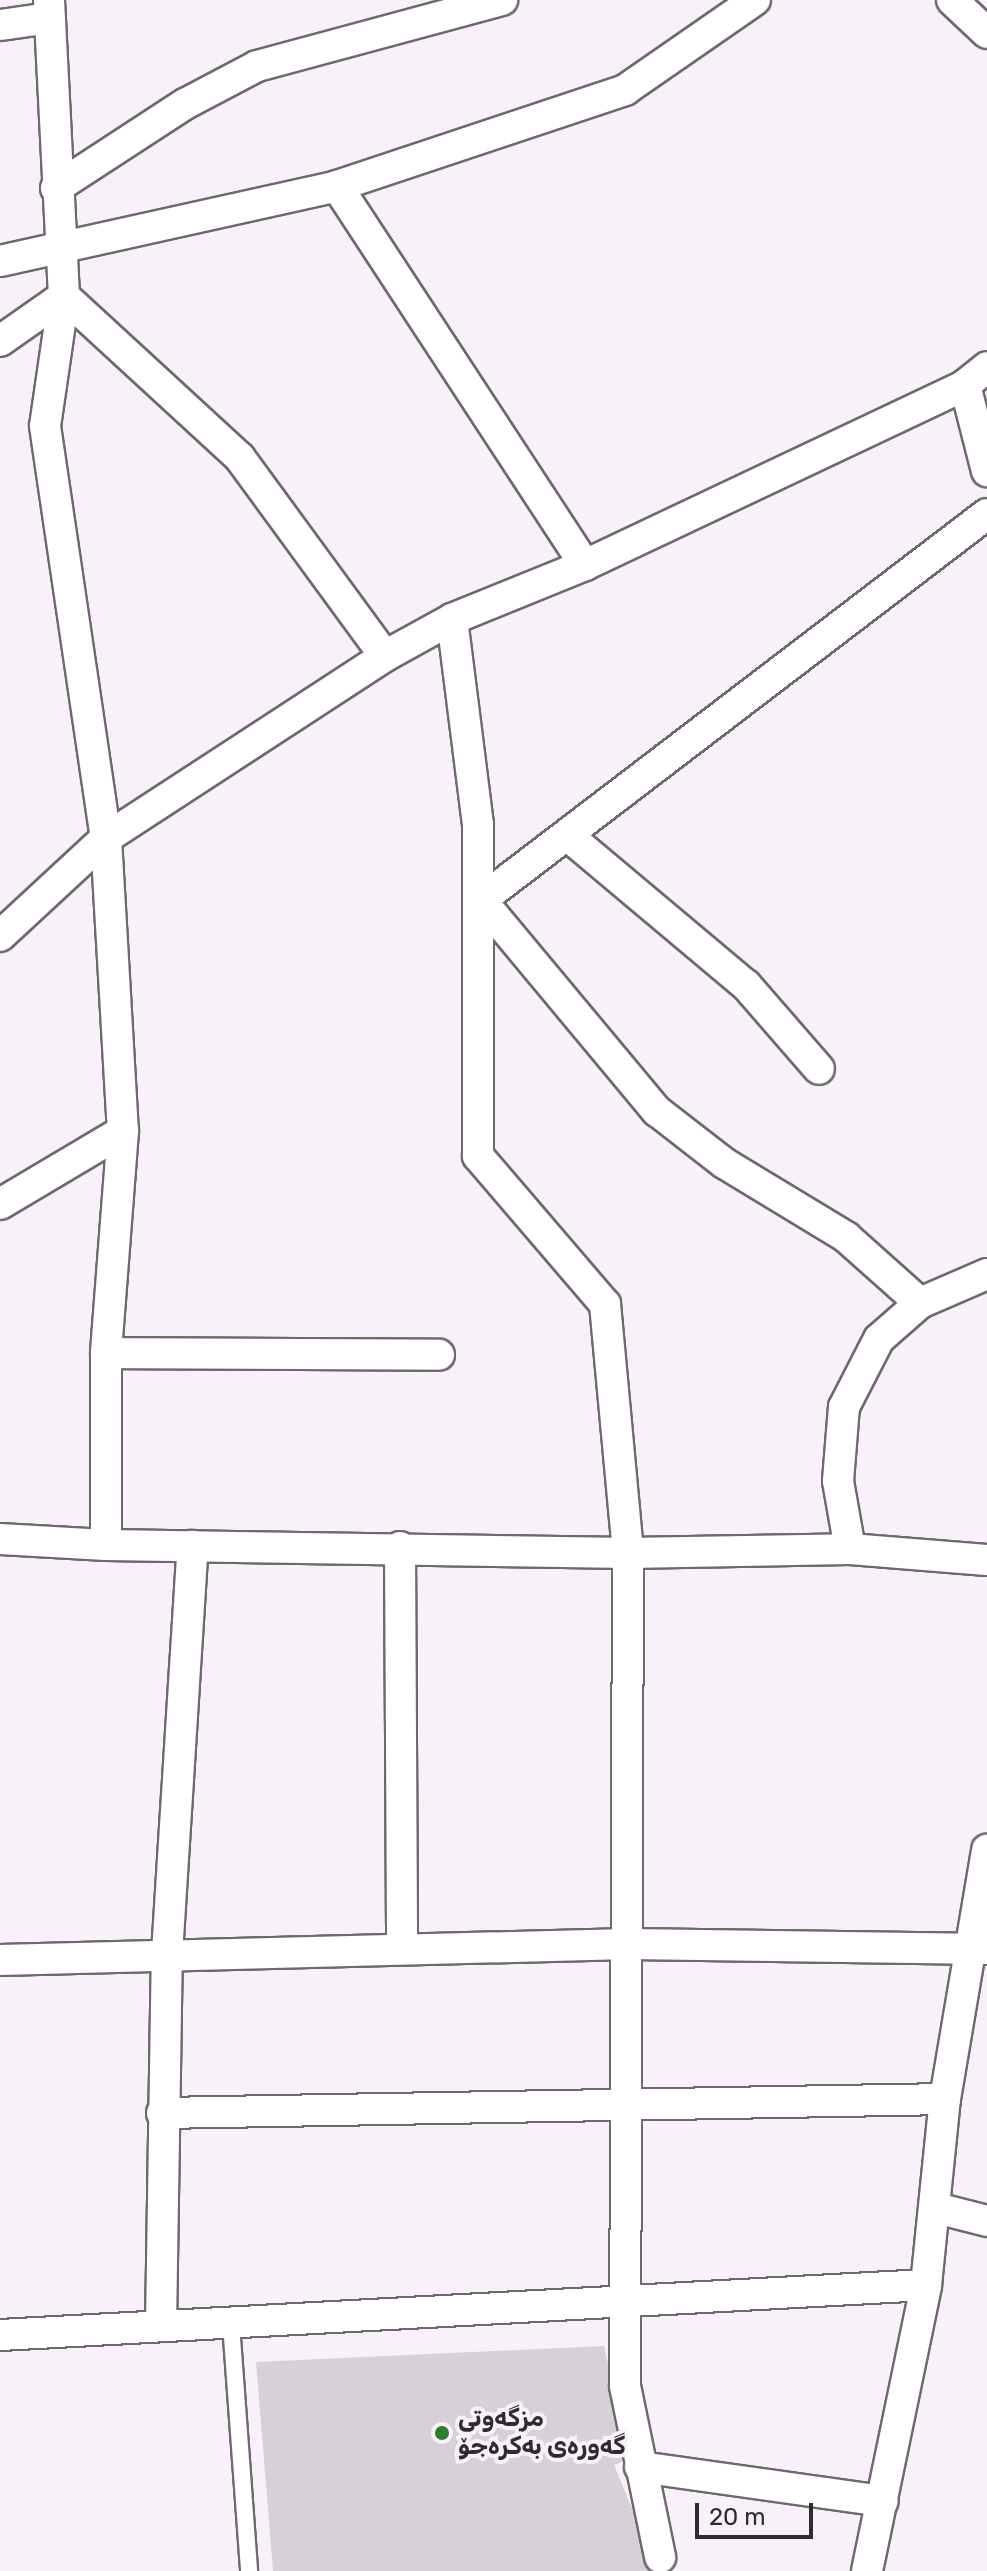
<!DOCTYPE html>
<html>
<head>
<meta charset="utf-8">
<style>
	body { margin:0 }
	#map { position:relative; width:987px; height:2571px; overflow:hidden; background:#f9f1fa; font-family:Rubik,"Noto Sans Arabic",sans-serif }
	div>[style] { position:absolute }
	[style*='--x'] { left:calc(var(--x)*1px); top:calc(var(--y)*1px); width:calc(var(--w)*1px); rotate:calc(var(--a)*1deg) }
	.building>* { inset:0; background:#d8d0d9 }
	.roads { filter:drop-shadow(2px 0 #6f6870) drop-shadow(-2px 0 #6f6870) drop-shadow(0 2px #6f6870) drop-shadow(0 -2px #6f6870) }
	.lane>* { height:16px; margin:-8px; padding:0 8px; transform-origin:8px; border-radius:8px; background:#fff }
	.street>* { height:30px; margin:-15px; padding:0 15px; transform-origin:15px; border-radius:15px; background:#fff }
	.dots>* { width:22px; height:22px; translate:-50% -50%; box-sizing:border-box; border:4px solid #f9f1fa; border-radius:50% }
	span { translate:-50% -50%; white-space:nowrap; text-align:center; line-height:1.15; -webkit-text-stroke:8px #f9f1fa; paint-order:stroke }
	.poi-label { font-size:24px; color:#2f2c30; font-weight:700 }
	.left { translate:0 -50%; text-align:left }
	.scale { position:absolute; left:695px; top:2503px; width:118px; height:36px; box-sizing:border-box; border:4px solid #2f2c30; border-top:0; padding-left:10px; font-size:24px; line-height:28px; white-space:nowrap; color:#2f2c30; -webkit-text-stroke:6px #f9f1fa; paint-order:stroke }
</style>
</head>
<body>
<div id="map">
	<div class="building">
		<i style="clip-path:polygon(604px 2346px,630px 2459px,614px 2465px,652px 2557px,650px 2571px,273px 2571px,256px 2362px)"></i>
	</div>
	<div class="roads">
		<div class="lane">
			<i style="--x:231;--y:2324;--w:248;--a:85.8"></i>
		</div>
		<div class="street">
			<i style="--x:49;--y:0;--w:296;--a:87.1"></i>
			<i style="--x:64;--y:296;--w:131;--a:98.3"></i>
			<i style="--x:45;--y:426;--w:416;--a:81.6"></i>
			<i style="--x:106;--y:838;--w:293;--a:86.7"></i>
			<i style="--x:123;--y:1131;--w:223;--a:94.4"></i>
			<i style="--x:106;--y:1353;--w:192;--a:90"></i>
			<i style="--x:952;--y:0;--w:48;--a:43.3"></i>
			<i style="--x:0;--y:25;--w:50;--a:-8"></i>
			<i style="--x:337;--y:186;--w:453;--a:56.8"></i>
			<i style="--x:56;--y:188;--w:154;--a:-33.1"></i>
			<i style="--x:185;--y:104;--w:81;--a:-27.8"></i>
			<i style="--x:257;--y:66;--w:254;--a:-15.1"></i>
			<i style="--x:0;--y:261;--w:345;--a:-12.5"></i>
			<i style="--x:337;--y:186;--w:304;--a:-18.4"></i>
			<i style="--x:625;--y:90;--w:158;--a:-34.7"></i>
			<i style="--x:64;--y:296;--w:239;--a:42.6"></i>
			<i style="--x:240;--y:458;--w:245;--a:53.8"></i>
			<i style="--x:0;--y:341;--w:78;--a:-35.1"></i>
			<i style="--x:965;--y:385;--w:89;--a:75.7"></i>
			<i style="--x:452;--y:619;--w:207;--a:82.8"></i>
			<i style="--x:478;--y:824;--w:332;--a:90"></i>
			<i style="--x:478;--y:1156;--w:195;--a:49.4"></i>
			<i style="--x:605;--y:1304;--w:250;--a:84.7"></i>
			<i style="--x:628;--y:1553;--w:833;--a:90.21"></i>
			<i style="--x:625;--y:2386;--w:175;--a:78.4"></i>
			<i style="--x:567;--y:835;--w:234;--a:40"></i>
			<i style="--x:746;--y:985;--w:111;--a:49"></i>
			<i style="--x:481;--y:900;--w:275;--a:50.2"></i>
			<i style="--x:657;--y:1111;--w:85;--a:37.8"></i>
			<i style="--x:724;--y:1163;--w:143;--a:31.2"></i>
			<i style="--x:846;--y:1237;--w:99;--a:41.7"></i>
			<i style="--x:920;--y:1303;--w:73;--a:-23.4"></i>
			<i style="--x:481;--y:900;--w:636;--a:-37.34"></i>
			<i style="--x:0;--y:936;--w:144;--a:-42.8"></i>
			<i style="--x:106;--y:838;--w:333;--a:-33.1"></i>
			<i style="--x:385;--y:656;--w:77;--a:-28.9"></i>
			<i style="--x:452;--y:619;--w:144;--a:-22.1"></i>
			<i style="--x:585;--y:565;--w:420;--a:-25.3"></i>
			<i style="--x:965;--y:385;--w:28;--a:-39"></i>
			<i style="--x:0;--y:1204;--w:143;--a:-30.7"></i>
			<i style="--x:106;--y:1353;--w:333;--a:0.3"></i>
			<i style="--x:0;--y:1539;--w:106;--a:3.2"></i>
			<i style="--x:106;--y:1545;--w:522;--a:0.88"></i>
			<i style="--x:628;--y:1553;--w:222;--a:-1"></i>
			<i style="--x:850;--y:1549;--w:137;--a:4.6"></i>
			<i style="--x:400;--y:1547;--w:400;--a:89.7"></i>
			<i style="--x:850;--y:1549;--w:69;--a:-100"></i>
			<i style="--x:838;--y:1481;--w:74;--a:-85.4"></i>
			<i style="--x:844;--y:1407;--w:76;--a:-62.8"></i>
			<i style="--x:879;--y:1339;--w:55;--a:-41.3"></i>
			<i style="--x:0;--y:1960;--w:629;--a:-1.46"></i>
			<i style="--x:629;--y:1944;--w:358;--a:0.8"></i>
			<i style="--x:162;--y:2113;--w:783;--a:-1.02"></i>
			<i style="--x:936;--y:2208;--w:53;--a:14.3"></i>
			<i style="--x:161;--y:2326;--w:372;--a:-89.1"></i>
			<i style="--x:167;--y:1954;--w:409;--a:-86.4"></i>
			<i style="--x:0;--y:2335;--w:927;--a:-3.09"></i>
			<i style="--x:640;--y:2467;--w:245;--a:8"></i>
			<i style="--x:867;--y:2571;--w:292;--a:-78.3"></i>
			<i style="--x:926;--y:2285;--w:187;--a:-84.2"></i>
			<i style="--x:945;--y:2099;--w:253;--a:-80.4"></i>
		</div>
	</div>
	<div class="dots">
		<i style="left:442px;top:2433px;background:#2b802e"></i>
	</div>
	<div class="poi-label">
		<span class="left" style="left:458px;top:2433px">مزگەوتی<br>گەورەی بەکرەجۆ</span>
	</div>
	<div class="scale">20 m</div>
</div>
</body>
</html>
